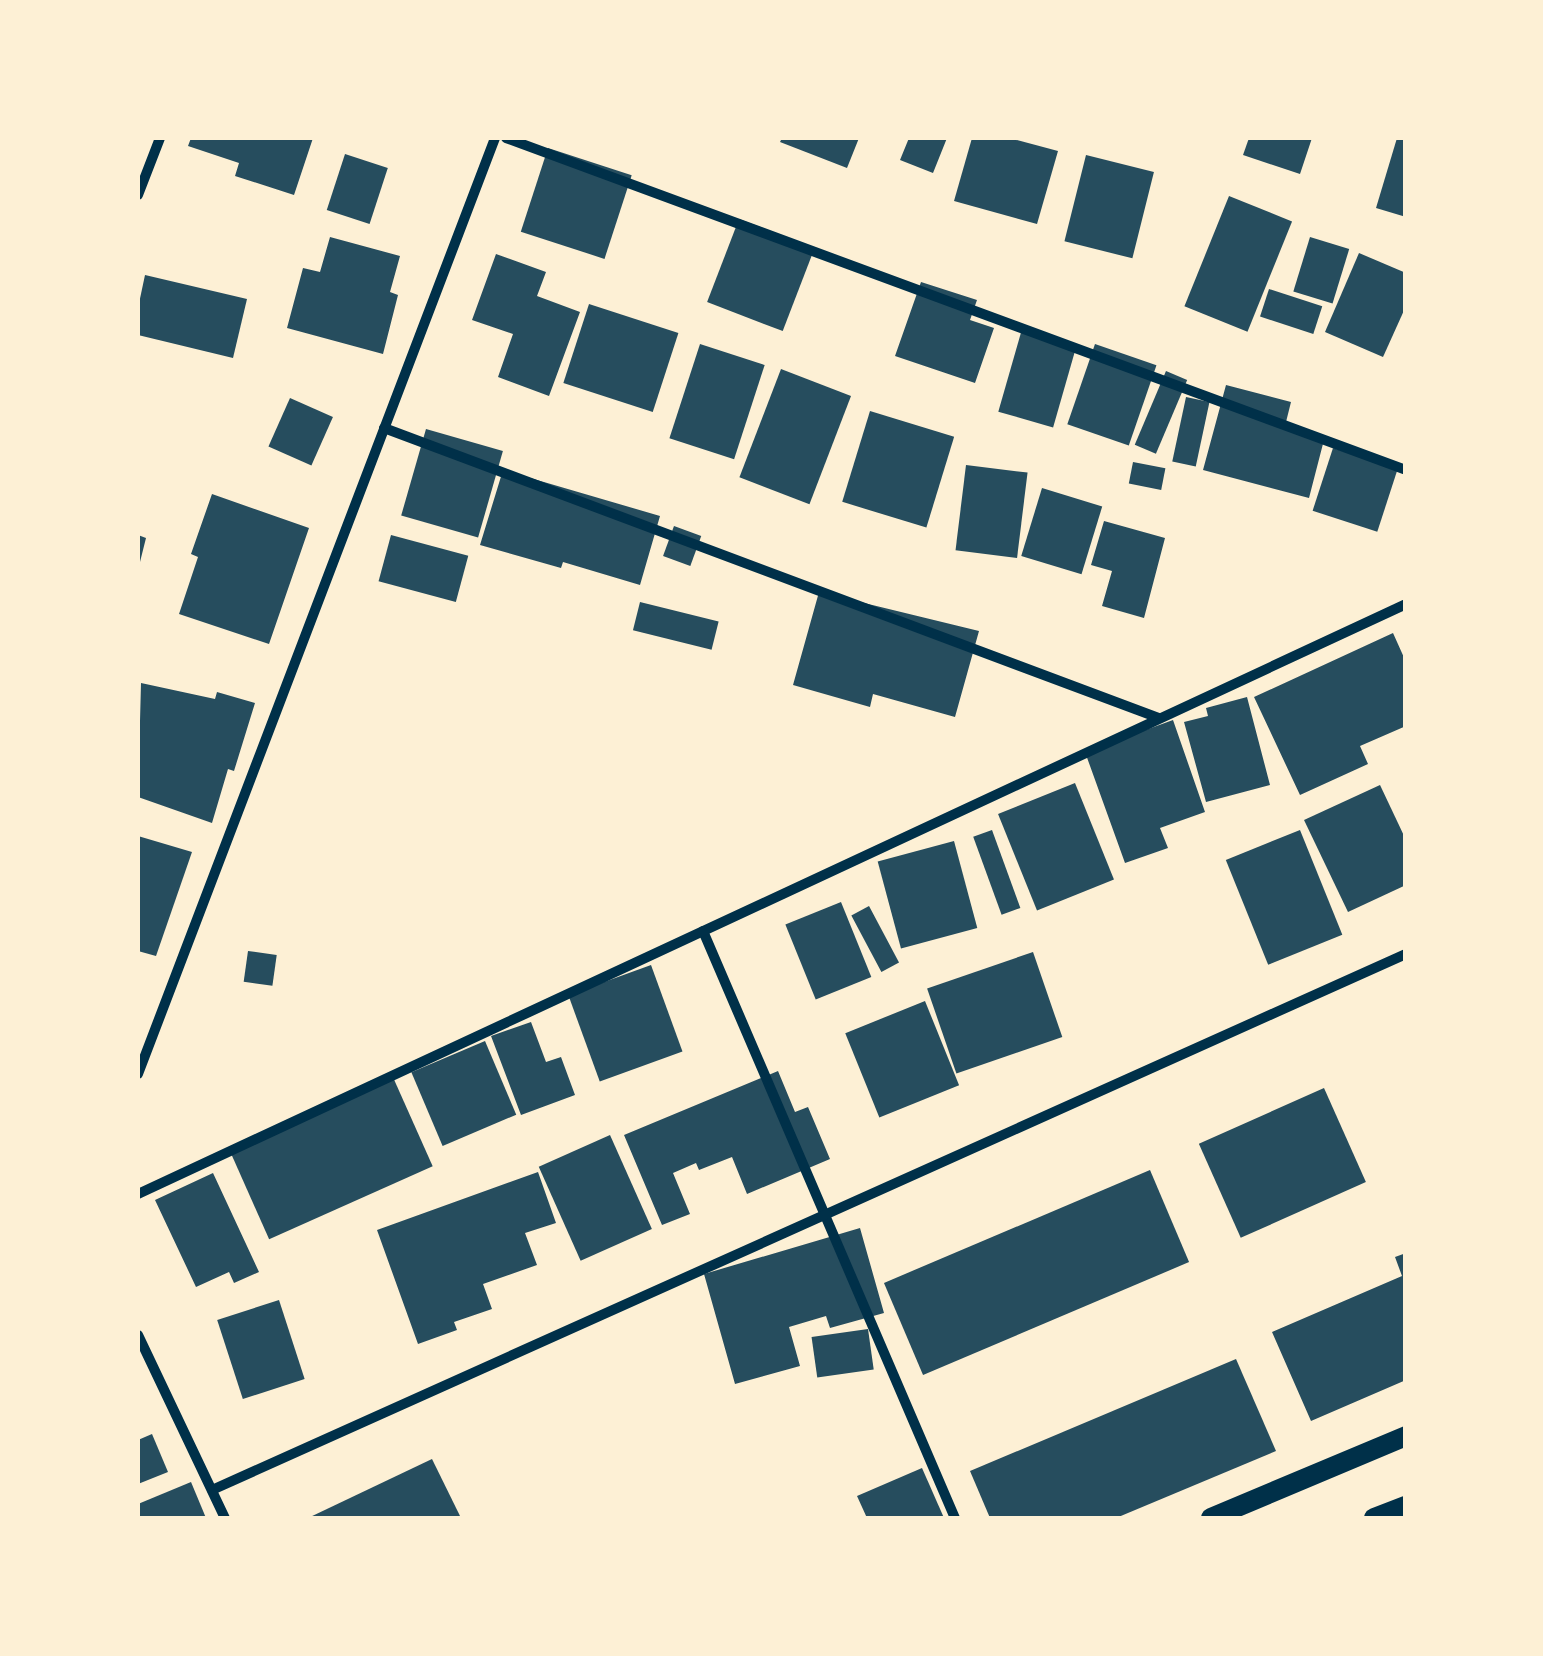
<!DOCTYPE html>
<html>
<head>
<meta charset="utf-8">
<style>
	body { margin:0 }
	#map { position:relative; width:1543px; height:1656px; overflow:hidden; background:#fdf0d5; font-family:"PT Sans Narrow",sans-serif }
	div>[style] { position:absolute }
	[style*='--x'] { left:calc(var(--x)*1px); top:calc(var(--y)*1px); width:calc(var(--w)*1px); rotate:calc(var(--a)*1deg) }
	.building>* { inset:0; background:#264d5e; transform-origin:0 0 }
	.minor>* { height:10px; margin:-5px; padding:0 5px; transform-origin:5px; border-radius:5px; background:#003049 }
	.secondary>* { height:20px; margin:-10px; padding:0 10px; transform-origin:10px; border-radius:10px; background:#003049 }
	span { translate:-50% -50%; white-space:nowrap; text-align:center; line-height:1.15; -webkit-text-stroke:10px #fdf0d5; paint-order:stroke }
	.frame { position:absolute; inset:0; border:140px solid #fdf0d5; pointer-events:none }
</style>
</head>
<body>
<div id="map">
	<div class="building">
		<i style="clip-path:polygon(191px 138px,313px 138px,294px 195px,235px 176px,239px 163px,188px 146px)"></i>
		<i style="clip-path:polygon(782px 138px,859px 138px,847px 168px,780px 142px)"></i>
		<i style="clip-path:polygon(909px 138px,947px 138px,933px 173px,900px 160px)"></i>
		<i style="clip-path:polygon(972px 138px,1009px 138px,1058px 151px,1037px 224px,954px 201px)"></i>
		<i style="clip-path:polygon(1249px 138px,1312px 138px,1300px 174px,1243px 155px)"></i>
		<i style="clip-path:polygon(1397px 138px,1406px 138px,1406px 217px,1376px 208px)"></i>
		<i style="left:548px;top:148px;width:88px;height:88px;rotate:18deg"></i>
		<i style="left:345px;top:154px;width:45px;height:59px;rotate:18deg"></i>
		<i style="left:1086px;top:155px;width:70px;height:89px;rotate:14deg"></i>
		<i style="left:1229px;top:196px;width:68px;height:119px;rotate:22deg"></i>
		<i style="left:739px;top:219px;width:81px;height:89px;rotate:21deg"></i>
		<i style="clip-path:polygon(330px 237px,400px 256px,390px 292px,398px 295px,383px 354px,287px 328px,303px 268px,320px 272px)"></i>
		<i style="left:1310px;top:237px;width:41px;height:57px;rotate:17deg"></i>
		<i style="clip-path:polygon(1359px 253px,1406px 273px,1406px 306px,1383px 357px,1325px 332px)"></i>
		<i style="clip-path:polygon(496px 254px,546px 272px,537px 296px,580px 312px,549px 396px,498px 377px,513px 334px,472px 320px)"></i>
		<i style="clip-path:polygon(145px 275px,247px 299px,233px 358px,138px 335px,138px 308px)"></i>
		<i style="clip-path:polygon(921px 282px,977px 300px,970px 320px,994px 328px,975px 383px,895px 356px)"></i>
		<i style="left:1269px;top:289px;width:56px;height:29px;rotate:18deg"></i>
		<i style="left:589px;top:304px;width:94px;height:83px;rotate:18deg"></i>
		<i style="left:1022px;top:329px;width:57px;height:86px;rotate:16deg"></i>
		<i style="left:700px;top:344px;width:68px;height:99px;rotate:18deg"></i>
		<i style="left:1095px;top:344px;width:65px;height:85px;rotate:19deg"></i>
		<i style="left:781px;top:369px;width:75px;height:116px;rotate:21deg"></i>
		<i style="left:1166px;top:371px;width:23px;height:80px;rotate:23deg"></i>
		<i style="clip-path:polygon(1226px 385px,1291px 402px,1285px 426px,1325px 436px,1309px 498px,1203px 470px)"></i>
		<i style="left:1186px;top:397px;width:24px;height:66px;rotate:12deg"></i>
		<i style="left:290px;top:398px;width:47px;height:53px;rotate:24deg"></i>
		<i style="left:870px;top:411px;width:88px;height:95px;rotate:17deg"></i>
		<i style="left:426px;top:429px;width:80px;height:90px;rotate:16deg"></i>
		<i style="left:1333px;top:448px;width:68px;height:66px;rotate:18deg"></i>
		<i style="left:1133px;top:462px;width:33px;height:22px;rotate:11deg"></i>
		<i style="left:966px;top:465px;width:62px;height:86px;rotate:7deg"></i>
		<i style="clip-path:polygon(503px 470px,660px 516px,640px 585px,563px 562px,561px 568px,480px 545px)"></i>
		<i style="left:1042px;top:488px;width:63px;height:71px;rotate:17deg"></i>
		<i style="clip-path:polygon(212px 494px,309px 528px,269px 644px,179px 614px,198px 557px,191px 554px)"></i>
		<i style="clip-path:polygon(1104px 521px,1165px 538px,1144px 618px,1102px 606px,1112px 571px,1091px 565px)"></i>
		<i style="left:674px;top:526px;width:29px;height:32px;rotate:20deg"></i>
		<i style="clip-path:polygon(138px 535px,146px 538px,139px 566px,138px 565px)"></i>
		<i style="left:391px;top:535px;width:80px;height:48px;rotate:15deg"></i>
		<i style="clip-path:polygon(819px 592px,979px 631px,955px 717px,873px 694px,870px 707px,793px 685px)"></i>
		<i style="left:640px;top:602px;width:81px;height:29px;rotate:14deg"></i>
		<i style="clip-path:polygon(1393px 633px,1406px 662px,1406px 726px,1360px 746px,1368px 764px,1300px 795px,1254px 697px)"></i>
		<i style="clip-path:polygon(141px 683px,215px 699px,217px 692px,255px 703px,234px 771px,228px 769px,212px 823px,138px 797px)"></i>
		<i style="clip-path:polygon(1247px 697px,1270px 785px,1206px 802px,1184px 722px,1208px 716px,1206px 708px)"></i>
		<i style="clip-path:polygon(1173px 720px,1205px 812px,1160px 828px,1168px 848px,1125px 863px,1085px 752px)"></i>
		<i style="left:1075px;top:783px;width:104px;height:83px;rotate:68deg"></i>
		<i style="clip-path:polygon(1380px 785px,1406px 840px,1406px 885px,1348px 912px,1304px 820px)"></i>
		<i style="left:992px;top:830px;width:83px;height:20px;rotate:70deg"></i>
		<i style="left:1300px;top:830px;width:113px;height:80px;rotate:68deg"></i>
		<i style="clip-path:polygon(138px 836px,192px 852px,156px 956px,138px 951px)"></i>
		<i style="left:954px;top:841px;width:90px;height:79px;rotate:75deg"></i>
		<i style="left:841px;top:902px;width:81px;height:60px;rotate:68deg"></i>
		<i style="left:869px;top:906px;width:64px;height:20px;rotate:62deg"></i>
		<i style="left:248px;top:951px;width:29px;height:31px;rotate:8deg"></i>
		<i style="left:1033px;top:952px;width:90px;height:112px;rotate:71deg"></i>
		<i style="left:651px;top:965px;width:92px;height:88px;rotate:70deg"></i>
		<i style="left:925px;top:1001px;width:91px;height:86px;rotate:68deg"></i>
		<i style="clip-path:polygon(531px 1022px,546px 1062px,561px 1057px,575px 1095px,521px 1115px,491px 1036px)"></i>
		<i style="left:485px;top:1041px;width:80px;height:80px;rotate:67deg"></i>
		<i style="clip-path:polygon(778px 1071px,795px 1112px,808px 1107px,830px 1159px,747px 1194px,732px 1157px,699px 1170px,696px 1163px,673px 1173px,690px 1214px,662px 1225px,624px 1135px)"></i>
		<i style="left:392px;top:1075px;width:100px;height:179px;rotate:66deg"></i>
		<i style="left:1324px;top:1088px;width:103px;height:137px;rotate:66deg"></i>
		<i style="left:610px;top:1135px;width:103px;height:78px;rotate:66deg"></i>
		<i style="left:1150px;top:1170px;width:100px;height:289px;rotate:67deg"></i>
		<i style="clip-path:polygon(538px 1172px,556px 1223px,525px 1233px,537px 1265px,483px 1284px,492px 1309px,454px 1322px,457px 1330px,418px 1344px,377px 1230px)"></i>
		<i style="clip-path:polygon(213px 1173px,259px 1272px,234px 1283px,229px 1272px,196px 1287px,155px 1200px)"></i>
		<i style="clip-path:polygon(860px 1228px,884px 1313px,830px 1328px,826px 1316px,789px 1327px,800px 1366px,735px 1384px,704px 1274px)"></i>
		<i style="clip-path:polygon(1406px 1253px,1406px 1380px,1311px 1421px,1272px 1332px,1402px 1276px,1395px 1257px)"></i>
		<i style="left:279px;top:1300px;width:83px;height:65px;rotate:72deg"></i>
		<i style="left:868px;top:1329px;width:41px;height:57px;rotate:82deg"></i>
		<i style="clip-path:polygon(1236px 1359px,1276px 1451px,1116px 1518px,990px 1518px,970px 1471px)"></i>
		<i style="clip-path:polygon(152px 1434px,168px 1472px,138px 1484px,138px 1440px)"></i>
		<i style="clip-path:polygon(432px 1459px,461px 1518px,308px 1518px)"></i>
		<i style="clip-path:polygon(922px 1468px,944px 1518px,867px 1518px,857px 1496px)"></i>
		<i style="clip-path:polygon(191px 1482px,206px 1518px,138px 1518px,138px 1504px)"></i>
	</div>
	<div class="minor">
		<i style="--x:506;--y:138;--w:959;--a:20.25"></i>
		<i style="--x:138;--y:195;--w:61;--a:-68.9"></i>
		<i style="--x:384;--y:428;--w:827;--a:20.52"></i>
		<i style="--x:703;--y:931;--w:639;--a:66.77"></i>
		<i style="--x:138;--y:1074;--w:1002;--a:-69.12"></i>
		<i style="--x:138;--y:1194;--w:1399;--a:-24.95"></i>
		<i style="--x:138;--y:1335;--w:203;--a:64.6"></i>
		<i style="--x:212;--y:1490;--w:1309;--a:-24.18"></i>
	</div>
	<div class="secondary">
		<i style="--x:1211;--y:1518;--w:212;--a:-22.8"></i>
		<i style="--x:1374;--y:1518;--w:34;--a:-21"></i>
	</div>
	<div class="frame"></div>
</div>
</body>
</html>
